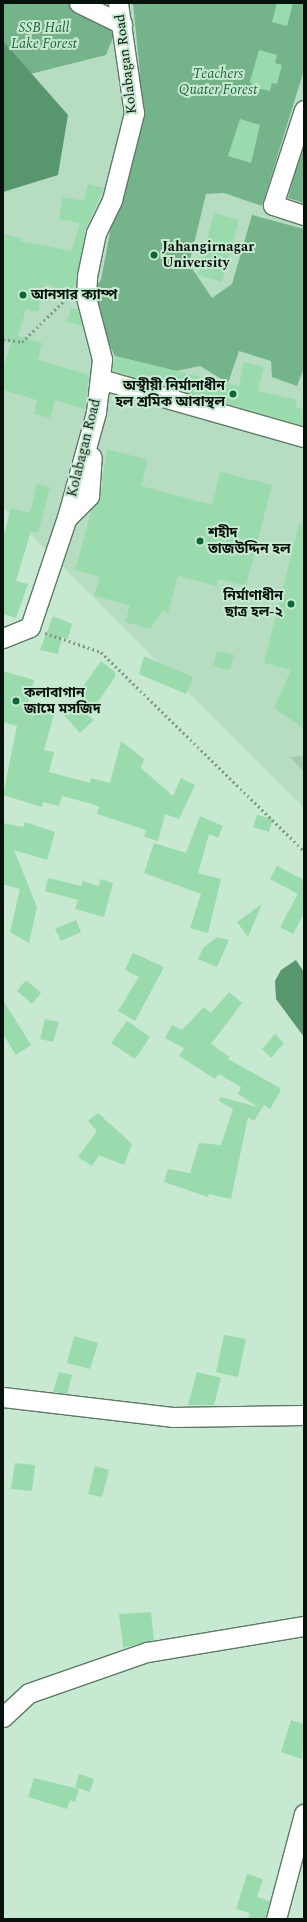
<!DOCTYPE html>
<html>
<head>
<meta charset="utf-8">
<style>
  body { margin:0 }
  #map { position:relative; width:307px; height:1922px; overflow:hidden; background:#c7e8d1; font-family:Spectral,"Noto Sans Bengali",serif }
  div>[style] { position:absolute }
  .built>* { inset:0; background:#b6ddc1 }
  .green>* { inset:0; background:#a3caaf }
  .forest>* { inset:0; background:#75b48a }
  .water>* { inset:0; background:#58976e }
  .building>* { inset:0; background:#9adbae }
  .path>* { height:2.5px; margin-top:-1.25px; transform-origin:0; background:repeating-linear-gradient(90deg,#819988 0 2px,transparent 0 5px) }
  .roads { filter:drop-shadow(1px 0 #5c7a65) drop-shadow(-1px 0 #5c7a65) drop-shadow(0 1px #5c7a65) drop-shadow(0 -1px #5c7a65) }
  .minor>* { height:19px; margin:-9.5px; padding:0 9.5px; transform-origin:9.5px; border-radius:9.5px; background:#fff }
  .dots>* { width:11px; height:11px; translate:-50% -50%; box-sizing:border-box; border:2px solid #c7e8d1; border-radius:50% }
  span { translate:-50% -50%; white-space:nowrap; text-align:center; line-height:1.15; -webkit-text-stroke:4px #c7e8d1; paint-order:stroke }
  .park-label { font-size:14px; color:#21673e; font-style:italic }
  .street-label { font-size:14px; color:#07120b }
  .poi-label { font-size:14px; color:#07120b; font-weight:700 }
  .left { translate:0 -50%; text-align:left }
  .right { translate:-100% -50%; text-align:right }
  .frame { position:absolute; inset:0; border:4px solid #07120b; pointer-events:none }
</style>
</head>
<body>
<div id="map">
  <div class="built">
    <i style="clip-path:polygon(3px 3px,304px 3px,304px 808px,3px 507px)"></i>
  </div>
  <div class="green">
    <i style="clip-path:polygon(304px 756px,304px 772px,290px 757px)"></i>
  </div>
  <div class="forest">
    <i style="clip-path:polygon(3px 3px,102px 3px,115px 33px,106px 55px,30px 74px,3px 41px)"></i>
    <i style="clip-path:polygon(133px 3px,304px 3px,304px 70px,262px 206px,224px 193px,206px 194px,189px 264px,212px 298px,232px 284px,252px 215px,304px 229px,304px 368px,297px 386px,272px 377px,271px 361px,239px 351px,228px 383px,200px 366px,176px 371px,115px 356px,86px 297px,101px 280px,140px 73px)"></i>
    <i style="clip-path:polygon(304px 140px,304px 203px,288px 198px)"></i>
  </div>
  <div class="water">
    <i style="clip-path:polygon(3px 41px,68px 115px,58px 175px,3px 192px)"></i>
    <i style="clip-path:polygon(296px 960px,304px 972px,304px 1037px,276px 999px,275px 981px,281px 970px)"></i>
  </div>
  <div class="building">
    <i style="clip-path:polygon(277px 3px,293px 3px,287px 26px,272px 22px)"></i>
    <i style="clip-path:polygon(259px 50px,277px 55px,275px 63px,282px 65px,277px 84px,272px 83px,270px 91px,253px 87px,250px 81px)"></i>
    <i style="clip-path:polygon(240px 119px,260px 125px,251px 163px,228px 156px)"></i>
    <i style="clip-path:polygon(88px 184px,104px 188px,85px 231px,76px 283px,71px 291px,45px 284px,38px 312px,26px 309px,18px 336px,42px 343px,38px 360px,89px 375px,85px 409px,55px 400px,50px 418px,34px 414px,37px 400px,3px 390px,3px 371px,11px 343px,3px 340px,3px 234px,21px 238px,20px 241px,72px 251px,80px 223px,59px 219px,63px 197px,84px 201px)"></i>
    <i style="clip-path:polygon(214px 213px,239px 220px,222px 282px,198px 275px)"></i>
    <i style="clip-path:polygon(71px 308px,78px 310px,82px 326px,67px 322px)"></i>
    <i style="clip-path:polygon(115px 356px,239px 386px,244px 362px,264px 367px,258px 391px,297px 400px,295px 407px,304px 409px,304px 426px,112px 371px)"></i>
    <i style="clip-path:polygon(107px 449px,148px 460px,141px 486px,212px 505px,220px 472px,272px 485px,246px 586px,218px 579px,217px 586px,178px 576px,168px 613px,163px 611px,150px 629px,125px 622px,130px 605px,94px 596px,100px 577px,75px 570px,92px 509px,100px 497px)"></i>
    <i style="clip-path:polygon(37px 484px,50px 487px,38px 533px,31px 531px,16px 581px,28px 584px,16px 618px,3px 614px,3px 539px,11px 508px,30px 513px)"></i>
    <i style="clip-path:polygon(299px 524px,304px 524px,304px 728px,274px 708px,291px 670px,264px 663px)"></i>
    <i style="clip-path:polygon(53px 616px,72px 624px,68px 639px,62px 637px,58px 654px,40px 650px)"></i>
    <i style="clip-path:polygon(217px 651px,234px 655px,230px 670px,213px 666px)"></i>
    <i style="clip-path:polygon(144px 656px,193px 677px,186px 694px,139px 674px)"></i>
    <i style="clip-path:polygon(101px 661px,115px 672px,115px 677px,91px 712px,79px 709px,94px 720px,80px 733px,64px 715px,84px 696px,79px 692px)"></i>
    <i style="clip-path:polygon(3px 671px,34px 680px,27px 707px,54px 715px,44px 750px,54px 752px,49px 772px,90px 783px,91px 778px,110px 783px,121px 741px,144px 759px,141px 768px,173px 796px,181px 778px,195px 785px,179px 819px,165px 814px,158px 841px,144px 837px,146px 830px,97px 814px,99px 807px,92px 804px,62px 796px,59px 806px,43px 802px,42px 807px,3px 795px,17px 726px,3px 722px)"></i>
    <i style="clip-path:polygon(257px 815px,273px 819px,269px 832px,253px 827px)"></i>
    <i style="clip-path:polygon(200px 816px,223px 826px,218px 838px,209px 834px,198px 873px,221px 879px,208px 933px,190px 928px,201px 894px,144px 873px,154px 843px,186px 853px)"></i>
    <i style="clip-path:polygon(25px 822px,55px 832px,47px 860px,14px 850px,37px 907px,29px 943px,10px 932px,20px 889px,3px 884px,3px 823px,23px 827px)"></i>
    <i style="clip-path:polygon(277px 866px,304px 880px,304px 914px,293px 934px,280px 927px,298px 894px,270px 879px)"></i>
    <i style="clip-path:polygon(48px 878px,81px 886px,83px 881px,99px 886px,100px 879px,113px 883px,104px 917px,75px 909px,78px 900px,45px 891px)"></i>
    <i style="clip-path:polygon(262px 904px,248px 937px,237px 922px)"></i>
    <i style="clip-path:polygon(76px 920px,81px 932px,61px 941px,55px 929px)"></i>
    <i style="clip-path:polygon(217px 937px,229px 940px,217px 967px,198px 959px,203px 948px)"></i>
    <i style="clip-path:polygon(133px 953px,164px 967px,135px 1021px,118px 1011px,139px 977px,125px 970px)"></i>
    <i style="clip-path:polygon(26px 980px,41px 993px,32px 1004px,17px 991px)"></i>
    <i style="clip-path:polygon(229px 992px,242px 1003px,211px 1044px,230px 1057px,228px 1059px,280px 1088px,280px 1092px,270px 1109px,264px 1105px,254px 1121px,248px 1117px,231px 1199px,209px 1194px,208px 1197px,164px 1182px,168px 1169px,190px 1173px,199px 1143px,221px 1145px,233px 1109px,219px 1101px,221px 1097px,258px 1107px,238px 1094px,241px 1087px,219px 1074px,215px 1079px,179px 1056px,184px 1048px,165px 1038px,172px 1025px,182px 1030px,204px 1007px,211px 1013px)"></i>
    <i style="clip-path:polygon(3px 1000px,31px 1045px,16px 1055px,3px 1034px)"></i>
    <i style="clip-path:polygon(45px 1019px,59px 1022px,53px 1042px,40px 1039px)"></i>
    <i style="clip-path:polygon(127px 1021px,150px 1037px,135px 1059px,111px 1043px)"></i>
    <i style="clip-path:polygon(275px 1034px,284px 1043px,271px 1058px,262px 1049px)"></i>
    <i style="clip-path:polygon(98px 1113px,132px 1144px,124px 1165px,99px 1155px,92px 1166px,78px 1157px,97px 1131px,88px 1121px)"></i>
    <i style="clip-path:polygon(224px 1335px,246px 1339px,238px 1377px,216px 1372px)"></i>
    <i style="clip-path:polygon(74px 1336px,98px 1343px,90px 1369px,67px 1363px)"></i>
    <i style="clip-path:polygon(59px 1372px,72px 1375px,67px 1394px,53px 1392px)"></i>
    <i style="clip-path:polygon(197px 1372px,221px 1378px,214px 1405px,188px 1405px)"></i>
    <i style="clip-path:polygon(15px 1463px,35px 1465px,32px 1491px,11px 1489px)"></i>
    <i style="clip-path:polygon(95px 1466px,109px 1470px,102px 1497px,88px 1494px)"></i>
    <i style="clip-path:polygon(151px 1612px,154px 1640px,123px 1648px,119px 1614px)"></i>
    <i style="clip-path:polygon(291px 1720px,304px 1724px,302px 1759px,281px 1752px)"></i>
    <i style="clip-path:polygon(79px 1774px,94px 1779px,90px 1792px,75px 1787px)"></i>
    <i style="clip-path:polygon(34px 1778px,79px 1789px,75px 1802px,70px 1800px,67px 1809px,28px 1797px)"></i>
    <i style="clip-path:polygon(247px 1874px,263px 1879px,257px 1897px,270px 1901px,265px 1919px,248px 1919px,250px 1913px,236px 1909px)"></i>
  </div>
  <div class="path">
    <i style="left:3px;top:339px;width:19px;rotate:9deg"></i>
    <i style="left:22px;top:342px;width:64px;rotate:-44.4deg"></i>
    <i style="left:45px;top:633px;width:59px;rotate:18.7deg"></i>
    <i style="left:101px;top:652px;width:284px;rotate:44.4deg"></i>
  </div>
  <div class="roads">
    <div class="minor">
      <i style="left:79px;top:3px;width:48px;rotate:26deg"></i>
      <i style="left:304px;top:110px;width:100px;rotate:108.1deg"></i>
      <i style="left:273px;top:205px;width:33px;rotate:18deg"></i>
      <i style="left:99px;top:391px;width:12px;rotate:-85deg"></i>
      <i style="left:100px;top:379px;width:212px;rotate:15.9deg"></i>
      <i style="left:67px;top:518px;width:31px;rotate:-45deg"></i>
      <i style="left:89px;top:496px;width:39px;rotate:-86deg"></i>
      <i style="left:3px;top:638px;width:29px;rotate:-22deg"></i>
      <i style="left:30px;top:627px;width:119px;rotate:-71.4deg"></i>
      <i style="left:68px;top:514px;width:106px;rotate:-74.6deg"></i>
      <i style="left:96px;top:412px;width:53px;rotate:-83.5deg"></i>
      <i style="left:102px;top:359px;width:64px;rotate:-104.5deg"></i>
      <i style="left:86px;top:297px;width:21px;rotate:-87deg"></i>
      <i style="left:87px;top:276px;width:44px;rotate:-78.2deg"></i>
      <i style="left:96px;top:233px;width:37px;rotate:-64deg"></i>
      <i style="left:112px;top:200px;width:90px;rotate:-75.8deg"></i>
      <i style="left:134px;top:113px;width:111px;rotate:-98.3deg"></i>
      <i style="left:3px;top:1397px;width:170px;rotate:6.7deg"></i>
      <i style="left:172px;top:1417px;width:132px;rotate:-0.9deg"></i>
      <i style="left:3px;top:1717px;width:35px;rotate:-43deg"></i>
      <i style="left:29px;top:1693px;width:125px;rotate:-19.2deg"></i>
      <i style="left:147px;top:1652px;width:159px;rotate:-9.4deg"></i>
      <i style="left:276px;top:1919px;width:109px;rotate:-75.1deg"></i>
    </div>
  </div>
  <div class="dots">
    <i style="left:154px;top:255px;background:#0e6739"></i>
    <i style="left:23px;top:295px;background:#0e6739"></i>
    <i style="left:233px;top:394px;background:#0e6739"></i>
    <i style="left:200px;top:541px;background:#0e6739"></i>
    <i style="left:291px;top:604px;background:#0e6739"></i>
    <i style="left:16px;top:701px;background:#0e6739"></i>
  </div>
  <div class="park-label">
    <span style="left:44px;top:36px">SSB Hall<br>Lake Forest</span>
    <span style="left:218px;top:82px">Teachers<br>Quater Forest</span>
  </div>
  <div class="street-label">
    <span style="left:126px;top:64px;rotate:-97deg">Kolabagan Road</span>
    <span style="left:84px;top:448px;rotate:-76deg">Kolabagan Road</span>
  </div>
  <div class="poi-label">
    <span class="left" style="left:162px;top:255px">Jahangirnagar<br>University</span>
    <span class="left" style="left:31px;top:295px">আনসার ক্যাম্প</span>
    <span class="right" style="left:225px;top:394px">অস্থীয়ী নির্মানাধীন<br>হল শ্রমিক আবাস্থল</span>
    <span class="left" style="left:208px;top:541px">শহীদ<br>তাজউদ্দিন হল</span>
    <span class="right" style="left:283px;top:604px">নির্মাণাধীন<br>ছাত্র হল-২</span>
    <span class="left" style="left:24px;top:701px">কলাবাগান<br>জামে মসজিদ</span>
  </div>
  <div class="frame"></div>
</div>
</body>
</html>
